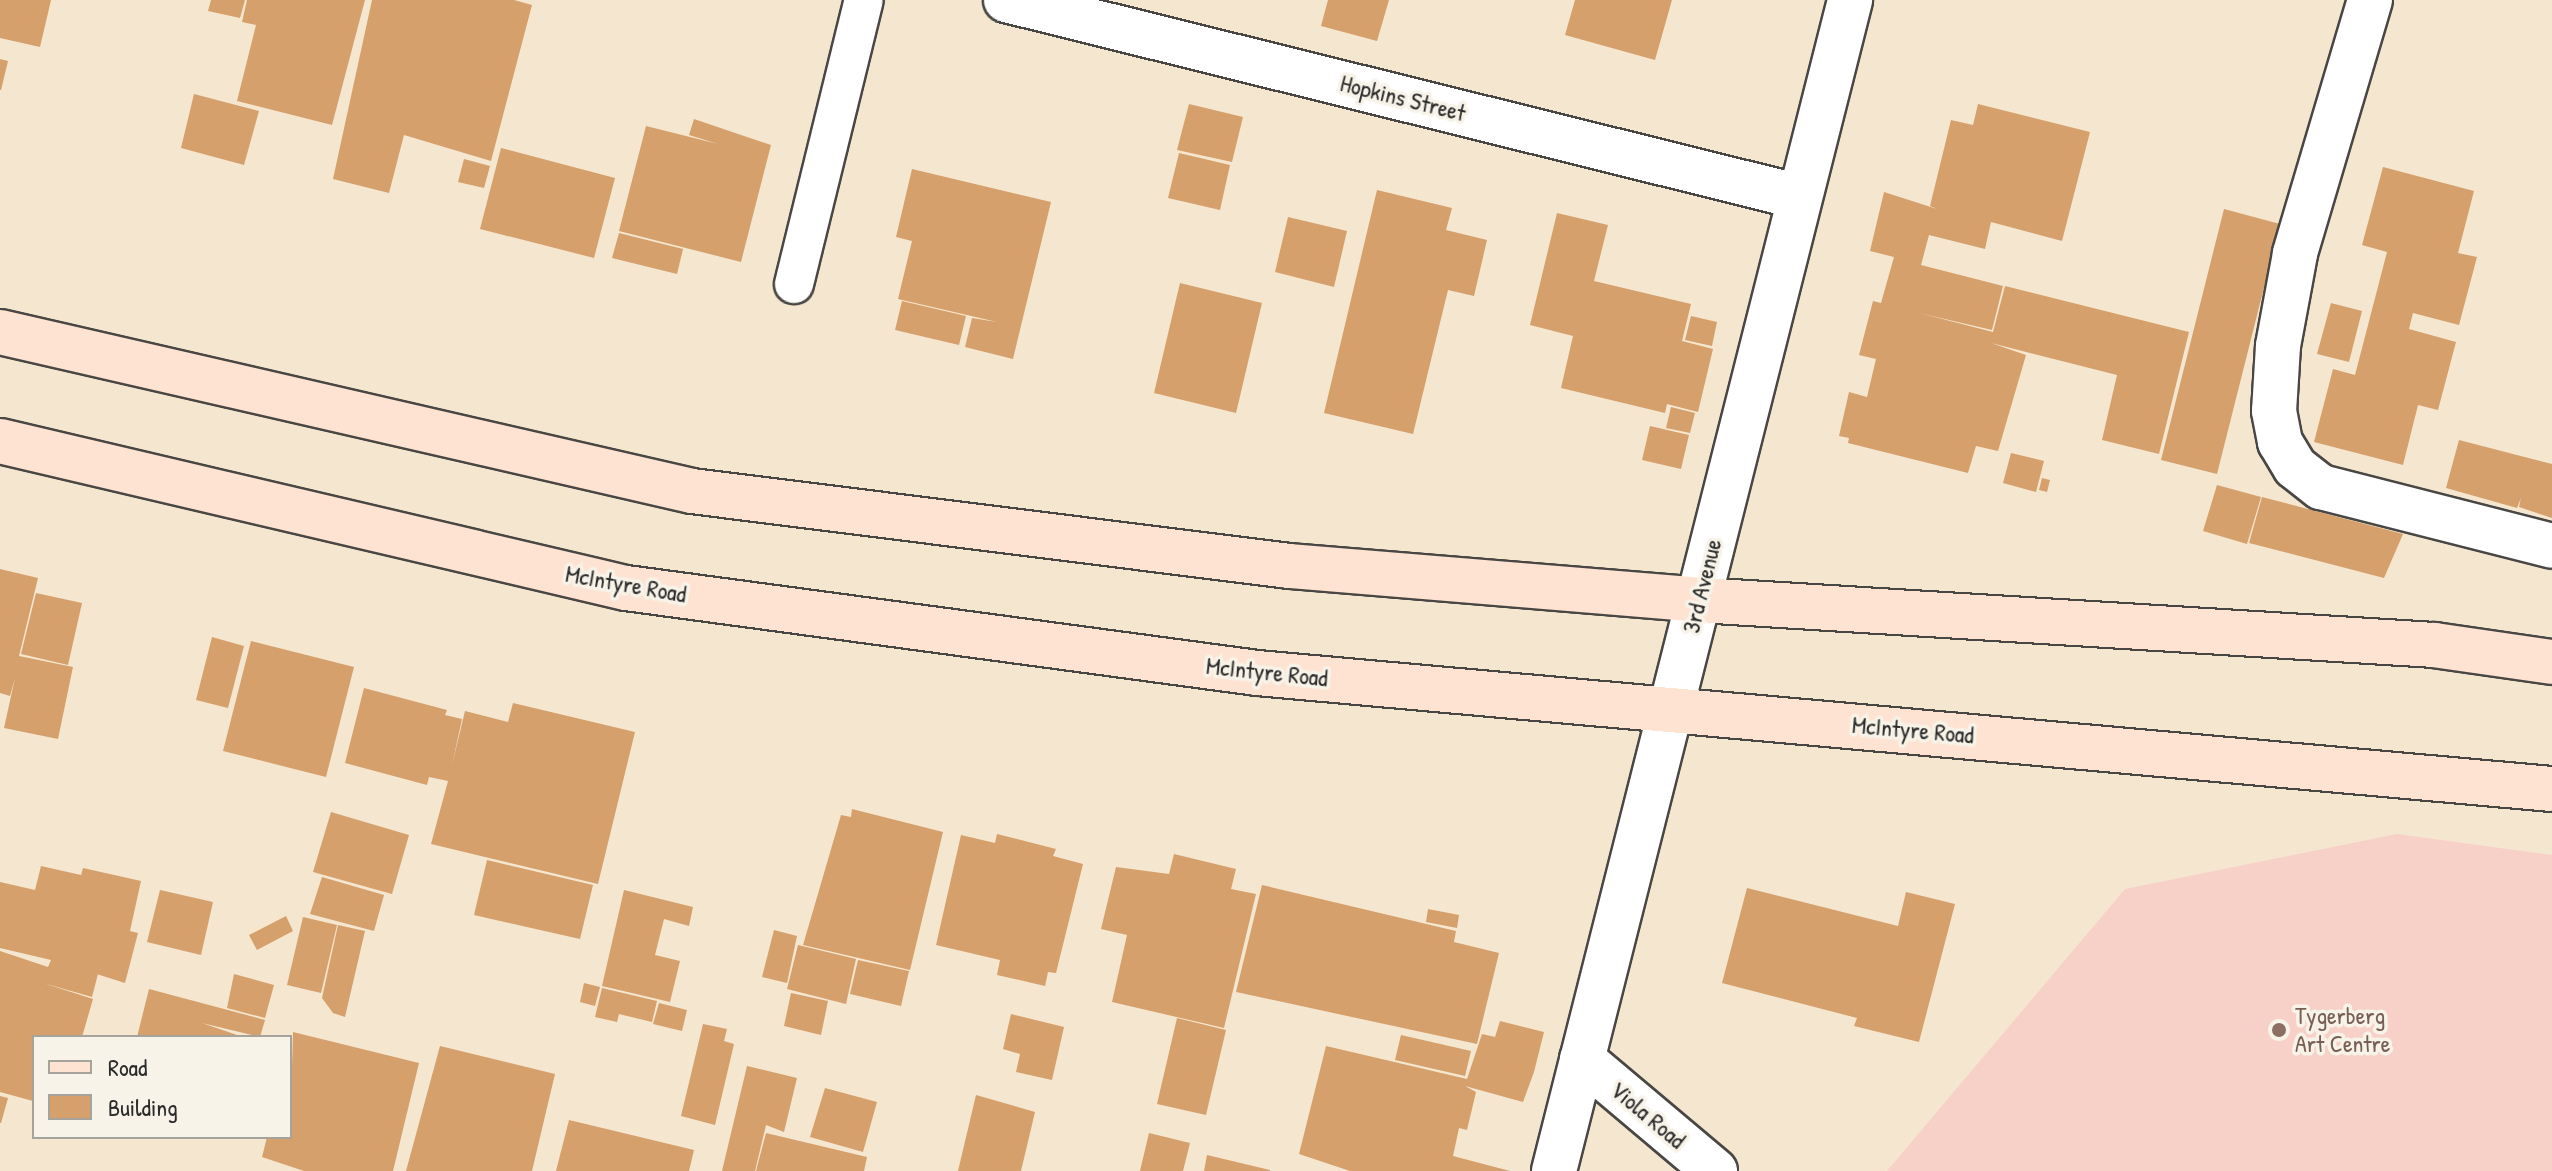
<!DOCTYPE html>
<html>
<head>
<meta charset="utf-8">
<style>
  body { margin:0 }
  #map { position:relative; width:2552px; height:1171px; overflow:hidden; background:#f5e6d0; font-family:"Patrick Hand",sans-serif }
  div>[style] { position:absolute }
  .built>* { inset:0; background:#f7d1c7 }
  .building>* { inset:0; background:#d5a06b }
  .roads { filter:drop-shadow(2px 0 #494744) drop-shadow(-2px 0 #494744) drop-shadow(0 2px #494744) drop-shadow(0 -2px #494744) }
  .service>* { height:38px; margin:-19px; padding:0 19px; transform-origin:19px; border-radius:19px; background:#fff }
  .minor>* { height:44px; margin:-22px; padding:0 22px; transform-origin:22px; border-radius:22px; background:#fff }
  .secondary>* { height:44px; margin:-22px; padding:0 22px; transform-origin:22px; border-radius:22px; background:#fee3d2 }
  .dots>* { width:22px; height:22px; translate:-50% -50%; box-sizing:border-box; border:4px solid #f7f3e8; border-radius:50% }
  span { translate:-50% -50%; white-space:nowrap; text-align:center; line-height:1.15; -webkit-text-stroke:7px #f7f3e8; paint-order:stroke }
  .street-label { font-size:24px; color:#2b2b2b }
  .education-label { font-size:24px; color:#785e54 }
  .left { translate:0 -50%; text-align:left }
  .legend { position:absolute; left:32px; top:1035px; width:260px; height:104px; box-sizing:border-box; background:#f7f3e8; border:2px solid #a5a39c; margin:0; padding:10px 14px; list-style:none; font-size:24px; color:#2b2b2b }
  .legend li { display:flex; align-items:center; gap:16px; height:40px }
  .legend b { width:40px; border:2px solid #a5a39c }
</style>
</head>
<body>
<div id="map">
  <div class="built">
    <i style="clip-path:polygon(2397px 834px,2552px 855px,2552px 1171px,1887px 1171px,2125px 889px)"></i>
  </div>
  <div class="building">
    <i style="clip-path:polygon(0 0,51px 0,40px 47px,0 38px)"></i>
    <i style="clip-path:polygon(211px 0,245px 0,240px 18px,208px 11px)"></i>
    <i style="clip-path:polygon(247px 0,365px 0,332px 125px,237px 101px,256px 25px,242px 22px)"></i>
    <i style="clip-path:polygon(372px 0,514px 0,532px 5px,491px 161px,404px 135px,389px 193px,333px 179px)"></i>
    <i style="clip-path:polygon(1328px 0,1389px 0,1377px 41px,1321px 26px)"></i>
    <i style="clip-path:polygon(1575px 0,1672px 0,1655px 60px,1565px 35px)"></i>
    <i style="clip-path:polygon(0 59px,8px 61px,1px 90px,0 90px)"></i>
    <i style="clip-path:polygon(194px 94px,259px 111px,244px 165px,181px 148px)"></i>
    <i style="clip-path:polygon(1189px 104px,1243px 117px,1232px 162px,1177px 150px)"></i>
    <i style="clip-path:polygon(1978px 104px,2090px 132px,2062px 241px,1991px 222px,1985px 249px,1929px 235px,1921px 265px,2003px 286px,1992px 330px,1919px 313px,1993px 332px,2005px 286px,2189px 332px,2159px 454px,2102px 440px,2117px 375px,1991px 343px,2026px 355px,1998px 451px,1976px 446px,1968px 473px,1848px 443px,1849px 438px,1839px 436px,1849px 392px,1867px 397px,1876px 359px,1859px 355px,1873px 301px,1881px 303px,1894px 257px,1870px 251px,1884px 192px,1937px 209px,1930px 206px,1951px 120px,1973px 125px)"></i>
    <i style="clip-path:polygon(694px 119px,771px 145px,741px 262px,619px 231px,646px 126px,718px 144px,689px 135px)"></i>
    <i style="clip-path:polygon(501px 148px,615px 178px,594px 258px,480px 229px)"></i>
    <i style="clip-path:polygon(1179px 153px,1230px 165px,1220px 210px,1168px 198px)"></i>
    <i style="clip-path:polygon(464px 159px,490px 166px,484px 188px,458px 182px)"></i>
    <i style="clip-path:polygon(2383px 167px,2474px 191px,2458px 253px,2477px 257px,2459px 325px,2413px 313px,2409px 329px,2456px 342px,2438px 410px,2418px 405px,2403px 465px,2314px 442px,2333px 369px,2355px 375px,2387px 252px,2362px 245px)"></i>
    <i style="clip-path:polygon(912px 169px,1051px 202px,1013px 359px,965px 347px,972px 318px,997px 322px,898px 299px,912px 241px,896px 237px)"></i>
    <i style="clip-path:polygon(1377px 190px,1452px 208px,1446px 230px,1487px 240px,1474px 296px,1448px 290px,1413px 434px,1324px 413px)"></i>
    <i style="clip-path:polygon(2224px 209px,2280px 224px,2217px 474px,2161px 460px)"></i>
    <i style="clip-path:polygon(1557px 213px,1608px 225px,1594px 281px,1691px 304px,1682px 341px,1713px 349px,1698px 412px,1667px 404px,1665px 413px,1561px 388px,1573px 336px,1530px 325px)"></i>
    <i style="clip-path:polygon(1288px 217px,1347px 231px,1334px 287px,1275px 272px)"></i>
    <i style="clip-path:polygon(619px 233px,683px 249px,677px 274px,612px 258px)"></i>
    <i style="clip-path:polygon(1180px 283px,1262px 303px,1236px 413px,1154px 393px)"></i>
    <i style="clip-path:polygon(902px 301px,966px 316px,959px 345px,895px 330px)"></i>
    <i style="clip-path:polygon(2331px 303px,2362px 311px,2349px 362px,2317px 354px)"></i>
    <i style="clip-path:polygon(1691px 316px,1717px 322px,1712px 346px,1685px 340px)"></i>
    <i style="clip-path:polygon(1671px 407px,1695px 413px,1690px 433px,1666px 428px)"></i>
    <i style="clip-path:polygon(1650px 426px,1689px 435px,1681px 469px,1642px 460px)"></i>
    <i style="clip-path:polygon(2459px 440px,2552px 464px,2552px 518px,2519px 507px,2521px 498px,2517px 508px,2446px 488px)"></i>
    <i style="clip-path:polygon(2011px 453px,2044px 461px,2036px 492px,2003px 483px)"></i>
    <i style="clip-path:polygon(2042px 478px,2050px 480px,2047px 492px,2039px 490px)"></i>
    <i style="clip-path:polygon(2217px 485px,2261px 497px,2247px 544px,2203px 531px)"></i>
    <i style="clip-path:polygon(2262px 497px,2403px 534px,2384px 578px,2249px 543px)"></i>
    <i style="clip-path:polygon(0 569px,38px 578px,19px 656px,73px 667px,58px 739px,4px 728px,15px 678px,10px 696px,0 693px)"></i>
    <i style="clip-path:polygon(36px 593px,82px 603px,68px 665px,21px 654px)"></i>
    <i style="clip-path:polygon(212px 637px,244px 646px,228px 708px,196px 700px)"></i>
    <i style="clip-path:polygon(251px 641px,354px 667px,326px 777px,223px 751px)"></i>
    <i style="clip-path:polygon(364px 688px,447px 710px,445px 715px,462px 719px,452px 765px,465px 711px,508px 722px,513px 703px,635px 732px,598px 884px,431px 844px,448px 781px,429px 777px,427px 785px,345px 763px)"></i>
    <i style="clip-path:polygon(852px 809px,943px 832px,910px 970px,803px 945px,841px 815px,851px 817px)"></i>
    <i style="clip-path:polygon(331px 812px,409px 835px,392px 894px,313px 872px)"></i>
    <i style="clip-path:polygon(997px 834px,1056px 849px,1053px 856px,1083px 864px,1056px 973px,1048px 972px,1045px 986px,997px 975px,1000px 960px,936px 945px,961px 835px,995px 843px)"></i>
    <i style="clip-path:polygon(1174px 854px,1236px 869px,1231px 889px,1256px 894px,1224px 1028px,1112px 1002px,1127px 935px,1101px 929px,1116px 867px,1169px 874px)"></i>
    <i style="clip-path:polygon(487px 860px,593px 885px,580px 939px,474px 915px)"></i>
    <i style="clip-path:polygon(41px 866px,81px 875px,83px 868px,141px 881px,130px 931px,138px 933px,125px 983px,65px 964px,98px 974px,92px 997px,43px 983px,93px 999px,82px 1037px,34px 1037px,33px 1101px,0 1092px,0 951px,48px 967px,51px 960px,0 948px,0 882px,35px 890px)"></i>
    <i style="clip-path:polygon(322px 877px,384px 895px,374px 931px,310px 914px)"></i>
    <i style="clip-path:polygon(1262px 885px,1456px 931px,1454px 942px,1499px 953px,1477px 1044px,1236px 992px)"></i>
    <i style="clip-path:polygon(1747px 888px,1898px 926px,1906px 892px,1955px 904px,1919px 1042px,1854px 1026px,1857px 1018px,1722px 983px)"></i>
    <i style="clip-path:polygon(160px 890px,213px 902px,201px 955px,147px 942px)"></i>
    <i style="clip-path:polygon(624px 890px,693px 907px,689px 926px,664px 919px,655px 955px,680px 961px,670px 1002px,602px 986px)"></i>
    <i style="clip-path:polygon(1428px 909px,1459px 915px,1457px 928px,1426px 922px)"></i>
    <i style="clip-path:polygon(286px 916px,293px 931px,257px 950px,249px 935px)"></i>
    <i style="clip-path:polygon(303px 917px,337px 925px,321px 993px,287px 985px)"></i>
    <i style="clip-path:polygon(338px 925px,365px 931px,345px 1017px,333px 1013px,322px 998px)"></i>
    <i style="clip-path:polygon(774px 930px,797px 936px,787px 983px,762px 977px)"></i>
    <i style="clip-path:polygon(798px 945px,856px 959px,846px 1004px,787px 989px)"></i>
    <i style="clip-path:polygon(858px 960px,909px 971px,901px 1006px,850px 994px)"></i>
    <i style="clip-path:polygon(234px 974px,274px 985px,265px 1018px,227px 1008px)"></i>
    <i style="clip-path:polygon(584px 983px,600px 987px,595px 1006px,580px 1002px)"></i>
    <i style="clip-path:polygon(602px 988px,657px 1001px,652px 1022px,619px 1014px,617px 1022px,595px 1017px)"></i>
    <i style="clip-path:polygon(149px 989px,265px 1020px,260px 1037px,202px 1023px,243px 1037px,137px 1037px)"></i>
    <i style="clip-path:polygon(791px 993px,828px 1001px,821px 1035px,784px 1026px)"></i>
    <i style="clip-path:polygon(659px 1003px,687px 1010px,682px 1031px,653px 1024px)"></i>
    <i style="clip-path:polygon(1011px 1014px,1064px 1027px,1052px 1080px,1016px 1072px,1020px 1054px,1003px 1049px)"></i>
    <i style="clip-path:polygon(1177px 1018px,1226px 1030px,1206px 1115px,1157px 1104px)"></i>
    <i style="clip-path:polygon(1500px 1021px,1544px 1032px,1534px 1072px,1523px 1102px,1465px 1086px,1476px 1092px,1467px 1130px,1459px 1128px,1453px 1156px,1510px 1171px,1350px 1171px,1299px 1154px,1326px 1046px,1467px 1079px,1482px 1034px,1495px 1037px)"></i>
    <i style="clip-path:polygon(703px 1024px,727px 1029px,724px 1041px,734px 1044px,715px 1125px,681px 1116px)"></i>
    <i style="clip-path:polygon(293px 1032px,419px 1063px,393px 1171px,304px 1171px,262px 1157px,267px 1137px,290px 1137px)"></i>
    <i style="clip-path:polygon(1401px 1035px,1471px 1051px,1465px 1076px,1395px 1060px)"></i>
    <i style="clip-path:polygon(440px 1046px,555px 1074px,532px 1171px,406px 1171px)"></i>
    <i style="clip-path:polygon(747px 1066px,797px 1078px,784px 1132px,766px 1125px,755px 1171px,722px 1171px)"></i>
    <i style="clip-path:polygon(825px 1088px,877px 1102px,863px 1152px,810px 1137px)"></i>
    <i style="clip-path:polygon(976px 1095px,1035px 1112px,1021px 1171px,958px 1171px)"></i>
    <i style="clip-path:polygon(0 1096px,8px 1098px,1px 1123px,0 1123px)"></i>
    <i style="clip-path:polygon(569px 1120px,694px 1150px,689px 1171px,556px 1171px)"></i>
    <i style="clip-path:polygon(766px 1133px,867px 1157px,864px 1171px,756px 1171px)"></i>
    <i style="clip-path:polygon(1149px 1133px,1190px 1143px,1183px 1171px,1140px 1171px)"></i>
    <i style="clip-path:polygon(1207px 1155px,1270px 1170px,1270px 1171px,1204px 1171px)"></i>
  </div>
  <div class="roads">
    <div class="service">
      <i style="left:794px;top:284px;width:292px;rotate:-76.2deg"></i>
    </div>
    <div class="minor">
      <i style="left:1006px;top:0;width:818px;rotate:13.93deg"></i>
      <i style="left:2370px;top:0;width:265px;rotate:106.5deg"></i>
      <i style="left:2295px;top:254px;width:94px;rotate:100.5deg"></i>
      <i style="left:2278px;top:346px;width:65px;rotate:93.5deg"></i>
      <i style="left:2274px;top:411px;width:32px;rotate:79deg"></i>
      <i style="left:2280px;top:442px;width:29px;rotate:59deg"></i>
      <i style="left:2295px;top:467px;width:33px;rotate:38deg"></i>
      <i style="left:2321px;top:487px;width:238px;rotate:14.3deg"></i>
      <i style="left:1582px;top:1059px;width:174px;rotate:40.1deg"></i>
      <i style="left:1554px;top:1171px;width:1208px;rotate:-75.81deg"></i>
    </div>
    <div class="secondary">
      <i style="left:0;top:332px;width:710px;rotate:12.94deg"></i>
      <i style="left:692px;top:491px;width:602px;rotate:7.16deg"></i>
      <i style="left:1289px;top:566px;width:411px;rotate:4.7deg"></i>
      <i style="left:1699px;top:600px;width:736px;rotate:3.5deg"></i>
      <i style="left:2434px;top:645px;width:119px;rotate:8.2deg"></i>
      <i style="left:0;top:441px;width:643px;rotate:13.22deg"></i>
      <i style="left:626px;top:588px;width:637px;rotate:7.67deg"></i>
      <i style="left:1257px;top:673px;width:1300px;rotate:5.12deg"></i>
    </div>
  </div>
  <div class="dots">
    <i style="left:2279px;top:1030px;background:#8d6e63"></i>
  </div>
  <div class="street-label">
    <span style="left:1403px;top:98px;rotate:14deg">Hopkins Street</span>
    <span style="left:626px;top:584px;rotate:10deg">McIntyre Road</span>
    <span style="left:1702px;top:586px;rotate:-76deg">3rd Avenue</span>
    <span style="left:1267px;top:672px;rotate:6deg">McIntyre Road</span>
    <span style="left:1913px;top:730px;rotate:5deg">McIntyre Road</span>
    <span style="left:1648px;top:1115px;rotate:40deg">Viola Road</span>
  </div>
  <div class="education-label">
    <span class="left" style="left:2295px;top:1030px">Tygerberg<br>Art Centre</span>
  </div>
  <ul class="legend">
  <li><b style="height:10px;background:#fee3d2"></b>Road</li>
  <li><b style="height:22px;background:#d5a06b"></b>Building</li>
  </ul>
</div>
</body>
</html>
